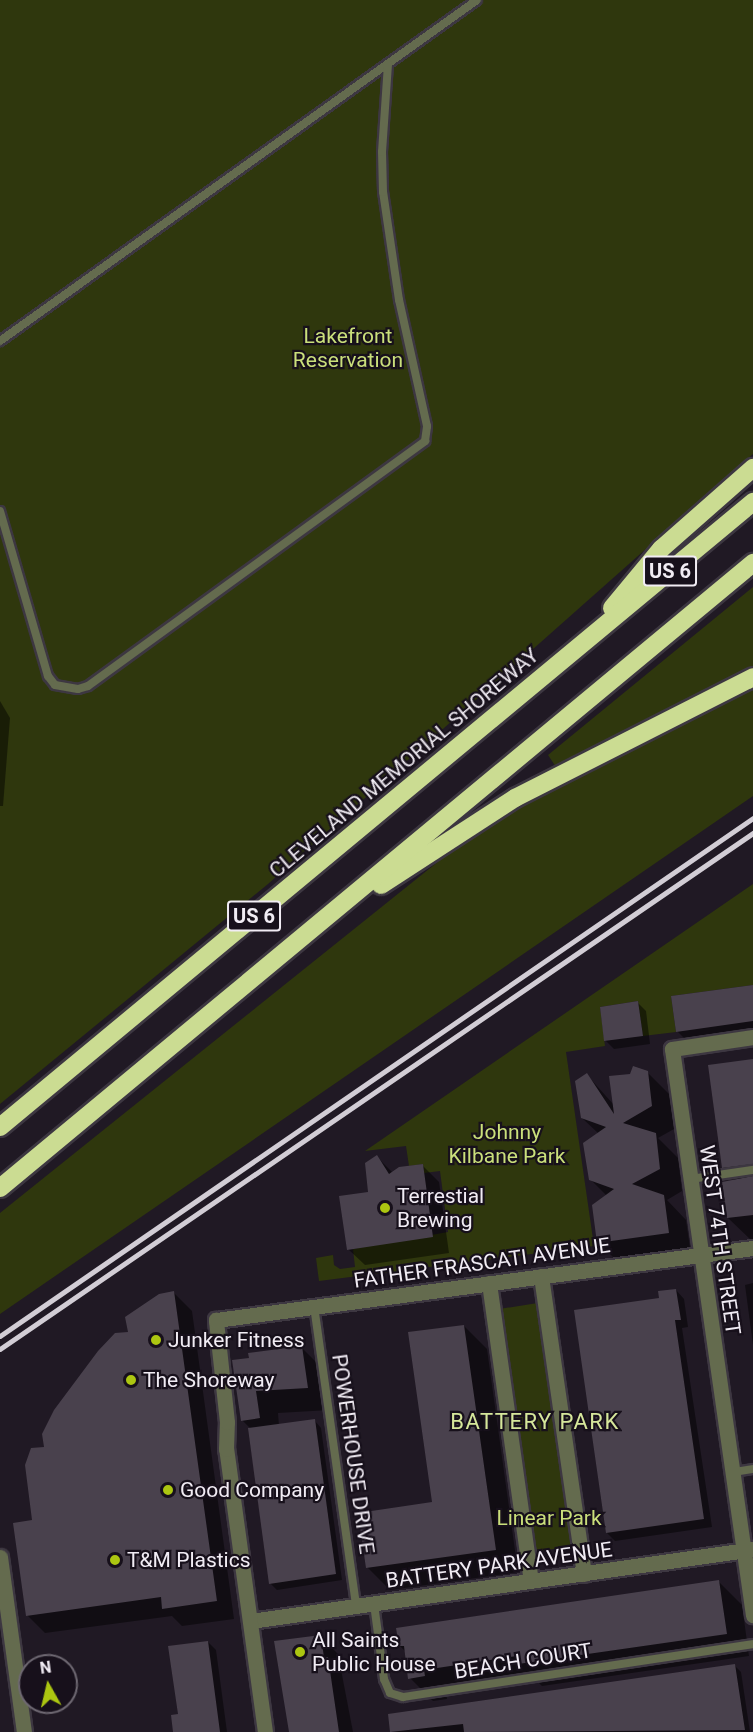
<!DOCTYPE html>
<html>
<head>
<meta charset="utf-8">
<style>
  body { margin:0 }
  #map { position:relative; width:753px; height:1732px; overflow:hidden; background:#201924; font-family:Roboto,sans-serif }
  div>[style] { position:absolute }
  .green>* { inset:0; background:#2f370d }
  .shadow>* { inset:0; background:#0007 }
  .building>* { inset:0; background:#49414d }
  .roads { filter:drop-shadow(2px 0 #3d3741) drop-shadow(-2px 0 #3d3741) drop-shadow(0 2px #3d3741) drop-shadow(0 -2px #3d3741) }
  .service>* { height:8px; margin:-4px; padding:0 4px; transform-origin:4px; border-radius:4px; background:#646b4e }
  .minor>* { height:15px; margin:-7.5px; padding:0 7.5px; transform-origin:7.5px; border-radius:7.5px; background:#646b4e }
  .motorway>* { height:18px; margin:-9px; padding:0 9px; transform-origin:9px; border-radius:9px; background:#cbdc92 }
  .rail>* { height:4.5px; margin:-2.25px; padding:0 2.25px; transform-origin:2.25px; border-radius:2.25px; background:#d2cdd5 }
  .dots>* { width:16px; height:16px; translate:-50% -50%; box-sizing:border-box; border:3px solid #17101b; border-radius:50% }
  span { translate:-50% -50%; white-space:nowrap; text-align:center; line-height:1.15; -webkit-text-stroke:4.5px #17101b; paint-order:stroke }
  .shield-label span { padding:2px 4px; background:#17101b; border:2px solid; border-radius:4px; -webkit-text-stroke-width:0 }
  .shield-label { font-size:20px; color:#f1ecf4; font-weight:700 }
  .park-label { font-size:21px; color:#cadf7b }
  .street-label { font-size:21px; color:#f1ecf4 }
  .poi-label { font-size:21px; color:#f1ecf4 }
  .left { translate:0 -50%; text-align:left }
  .neighbourhood-label { font-size:22px; color:#d6e79b; letter-spacing:1.5px }
  .north { position:absolute; left:18px; top:1654px; width:60px; height:60px; box-sizing:border-box; background:#17101b; border:2px solid #6e6872; border-radius:50%; rotate:352deg; font-size:16px; font-weight:700; line-height:24px; text-align:center; color:#f1ecf4 }
  .north::after { content:''; display:block; margin:auto; width:21px; height:27px; background:#acc611; clip-path:polygon(50% 0,100% 100%,50% 72%,0 100%) }
</style>
</head>
<body>
<div id="map">
  <div class="green">
    <i style="clip-path:polygon(0 0,753px 0,753px 454px,268px 884px,0 1104px)"></i>
    <i style="clip-path:polygon(753px 587px,753px 796px,0 1314px,0 1213px,556px 767px,548px 755px)"></i>
    <i style="clip-path:polygon(753px 884px,753px 985px,671px 996px,676px 1032px,643px 1036px,638px 1001px,600px 1007px,605px 1046px,566px 1052px,594px 1246px,319px 1281px,316px 1258px,333px 1255px,334px 1265px,340px 1269px,355px 1267px,353px 1249px,448px 1232px,440px 1171px,424px 1173px,423px 1164px,409px 1166px,406px 1146px,365px 1151px)"></i>
    <i style="clip-path:polygon(544px 1302px,580px 1545px,527px 1553px,493px 1310px)"></i>
  </div>
  <div class="shadow">
    <i style="clip-path:polygon(0 701px,10px 718px,3px 806px,0 806px)"></i>
    <i style="clip-path:polygon(753px 986px,753px 1047px,700px 1054px,677px 1031px)"></i>
    <i style="clip-path:polygon(638px 1003px,646px 1011px,650px 1044px,614px 1049px,606px 1041px,601px 1008px)"></i>
    <i style="clip-path:polygon(753px 1060px,753px 1240px,751px 1240px,728px 1218px,736px 1181px,723px 1168px)"></i>
    <i style="clip-path:polygon(647px 1072px,670px 1095px,674px 1129px,658px 1138px,678px 1158px,682px 1191px,667px 1200px,686px 1220px,691px 1255px,621px 1265px,598px 1242px,607px 1196px,591px 1180px,599px 1134px,582px 1118px,587px 1075px,614px 1105px)"></i>
    <i style="clip-path:polygon(377px 1157px,393px 1173px,423px 1166px,439px 1182px,449px 1253px,365px 1265px,348px 1249px,370px 1193px)"></i>
    <i style="clip-path:polygon(753px 1283px,753px 1345px,745px 1285px)"></i>
    <i style="clip-path:polygon(676px 1290px,684px 1299px,688px 1327px,682px 1328px,712px 1527px,615px 1541px,607px 1533px,660px 1299px)"></i>
    <i style="clip-path:polygon(174px 1293px,192px 1311px,234px 1619px,182px 1626px,172px 1616px,45px 1633px,27px 1615px,34px 1521px,45px 1448px,129px 1333px)"></i>
    <i style="clip-path:polygon(464px 1326px,487px 1349px,518px 1572px,390px 1590px,367px 1567px,434px 1503px)"></i>
    <i style="clip-path:polygon(301px 1347px,324px 1370px,330px 1410px,278px 1413px,279px 1426px,315px 1421px,321px 1428px,342px 1580px,277px 1590px,271px 1584px,251px 1429px,242px 1420px,234px 1362px)"></i>
    <i style="clip-path:polygon(719px 1582px,742px 1605px,749px 1656px,542px 1686px,535px 1679px,446px 1692px,447px 1699px,433px 1701px,410px 1678px,406px 1652px,400px 1646px)"></i>
    <i style="clip-path:polygon(320px 1636px,338px 1654px,353px 1732px,290px 1732px)"></i>
    <i style="clip-path:polygon(208px 1642px,216px 1650px,227px 1732px,175px 1732px)"></i>
    <i style="clip-path:polygon(735px 1666px,741px 1672px,750px 1732px,392px 1732px,389px 1715px)"></i>
  </div>
  <div class="building">
    <i style="clip-path:polygon(753px 985px,753px 1021px,676px 1032px,671px 996px)"></i>
    <i style="clip-path:polygon(638px 1001px,643px 1036px,604px 1041px,600px 1007px)"></i>
    <i style="clip-path:polygon(753px 1059px,753px 1164px,722px 1168px,708px 1065px)"></i>
    <i style="clip-path:polygon(633px 1066px,648px 1071px,652px 1106px,623px 1123px,656px 1133px,660px 1169px,632px 1184px,664px 1195px,669px 1233px,597px 1243px,592px 1205px,614px 1189px,589px 1180px,583px 1143px,606px 1127px,581px 1118px,575px 1081px,587px 1073px,614px 1114px,609px 1076px,630px 1074px)"></i>
    <i style="clip-path:polygon(377px 1155px,389px 1174px,399px 1167px,423px 1164px,433px 1237px,347px 1250px,339px 1196px,368px 1192px,365px 1163px)"></i>
    <i style="clip-path:polygon(753px 1176px,753px 1215px,727px 1218px,722px 1182px)"></i>
    <i style="clip-path:polygon(676px 1289px,681px 1320px,675px 1320px,704px 1519px,606px 1533px,574px 1310px,659px 1298px,658px 1291px)"></i>
    <i style="clip-path:polygon(174px 1291px,217px 1601px,162px 1609px,161px 1597px,26px 1616px,13px 1523px,32px 1520px,25px 1465px,31px 1448px,44px 1447px,42px 1434px,54px 1410px,98px 1351px,115px 1333px,128px 1332px,125px 1317px,159px 1294px)"></i>
    <i style="clip-path:polygon(464px 1325px,496px 1550px,366px 1568px,358px 1513px,432px 1502px,408px 1332px)"></i>
    <i style="clip-path:polygon(302px 1346px,308px 1388px,256px 1391px,260px 1418px,241px 1421px,232px 1360px,249px 1358px,248px 1353px)"></i>
    <i style="clip-path:polygon(315px 1419px,336px 1574px,269px 1584px,248px 1428px)"></i>
    <i style="clip-path:polygon(719px 1580px,727px 1634px,518px 1664px,517px 1656px,424px 1670px,425px 1676px,408px 1679px,404px 1646px,399px 1646px,396px 1628px)"></i>
    <i style="clip-path:polygon(321px 1635px,324px 1658px,328px 1657px,339px 1732px,289px 1732px,274px 1641px)"></i>
    <i style="clip-path:polygon(208px 1641px,220px 1732px,173px 1732px,171px 1715px,178px 1714px,168px 1646px)"></i>
    <i style="clip-path:polygon(735px 1664px,745px 1730px,464px 1732px,463px 1724px,390px 1732px,388px 1714px)"></i>
  </div>
  <div class="roads">
    <div class="service">
      <i style="left:0;top:341px;width:586px;rotate:-35.56deg"></i>
      <i style="left:0;top:511px;width:172px;rotate:73.8deg"></i>
      <i style="left:48px;top:676px;width:11px;rotate:52deg"></i>
      <i style="left:55px;top:685px;width:23px;rotate:10deg"></i>
      <i style="left:78px;top:689px;width:10px;rotate:-17deg"></i>
      <i style="left:88px;top:686px;width:417px;rotate:-36deg"></i>
      <i style="left:425px;top:441px;width:15px;rotate:-82deg"></i>
      <i style="left:427px;top:426px;width:129px;rotate:-102.5deg"></i>
      <i style="left:399px;top:300px;width:109px;rotate:-98.4deg"></i>
      <i style="left:383px;top:192px;width:40px;rotate:-91.4deg"></i>
      <i style="left:382px;top:152px;width:88px;rotate:-86.1deg"></i>
      <i style="left:691px;top:1179px;width:63px;rotate:-8.3deg"></i>
      <i style="left:314px;top:1306px;width:303px;rotate:82deg"></i>
      <i style="left:734px;top:1472px;width:19px;rotate:-9deg"></i>
      <i style="left:374px;top:1604px;width:76px;rotate:82.4deg"></i>
      <i style="left:384px;top:1679px;width:15px;rotate:67deg"></i>
      <i style="left:390px;top:1693px;width:14px;rotate:17deg"></i>
      <i style="left:403px;top:1697px;width:354px;rotate:-8.6deg"></i>
    </div>
    <div class="minor">
      <i style="left:753px;top:1037px;width:82px;rotate:171.6deg"></i>
      <i style="left:672px;top:1049px;width:572px;rotate:81.86deg"></i>
      <i style="left:541px;top:1276px;width:301px;rotate:81.8deg"></i>
      <i style="left:489px;top:1283px;width:301px;rotate:82deg"></i>
      <i style="left:0;top:1557px;width:177px;rotate:82.2deg"></i>
      <i style="left:251px;top:1621px;width:507px;rotate:-8.16deg"></i>
      <i style="left:265px;top:1732px;width:286px;rotate:-97.8deg"></i>
      <i style="left:226px;top:1449px;width:27px;rotate:-88deg"></i>
      <i style="left:227px;top:1422px;width:103px;rotate:-96.2deg"></i>
      <i style="left:216px;top:1320px;width:542px;rotate:-7.64deg"></i>
    </div>
    <div class="motorway">
      <i style="left:612px;top:608px;width:77px;rotate:-50.3deg"></i>
      <i style="left:661px;top:549px;width:123px;rotate:-41.4deg"></i>
      <i style="left:381px;top:885px;width:160px;rotate:-33deg"></i>
      <i style="left:515px;top:798px;width:267px;rotate:-26.9deg"></i>
      <i style="left:0;top:1127px;width:979px;rotate:-39.69deg"></i>
      <i style="left:0;top:1188px;width:979px;rotate:-39.69deg"></i>
    </div>
  </div>
  <div class="rail">
    <i style="left:0;top:1336px;width:914px;rotate:-34.52deg"></i>
    <i style="left:0;top:1349px;width:913px;rotate:-34.42deg"></i>
  </div>
  <div class="dots">
    <i style="left:385px;top:1208px;background:#acc611"></i>
    <i style="left:156px;top:1340px;background:#acc611"></i>
    <i style="left:131px;top:1380px;background:#acc611"></i>
    <i style="left:168px;top:1490px;background:#acc611"></i>
    <i style="left:115px;top:1560px;background:#acc611"></i>
    <i style="left:300px;top:1652px;background:#acc611"></i>
  </div>
  <div class="shield-label">
    <span style="left:670px;top:571px">US 6</span>
    <span style="left:254px;top:916px">US 6</span>
  </div>
  <div class="park-label">
    <span style="left:348px;top:348px">Lakefront<br>Reservation</span>
    <span style="left:507px;top:1144px">Johnny<br>Kilbane Park</span>
    <span style="left:549px;top:1518px">Linear Park</span>
  </div>
  <div class="street-label">
    <span style="left:404px;top:763px;rotate:-40deg">CLEVELAND MEMORIAL SHOREWAY</span>
    <span style="left:720px;top:1240px;rotate:82deg">WEST 74TH STREET</span>
    <span style="left:482px;top:1263px;rotate:-8deg">FATHER FRASCATI AVENUE</span>
    <span style="left:353px;top:1454px;rotate:82deg">POWERHOUSE DRIVE</span>
    <span style="left:499px;top:1565px;rotate:-8deg">BATTERY PARK AVENUE</span>
    <span style="left:523px;top:1661px;rotate:-9deg">BEACH COURT</span>
  </div>
  <div class="poi-label">
    <span class="left" style="left:397px;top:1208px">Terrestial<br>Brewing</span>
    <span class="left" style="left:168px;top:1340px">Junker Fitness</span>
    <span class="left" style="left:143px;top:1380px">The Shoreway</span>
    <span class="left" style="left:180px;top:1490px">Good Company</span>
    <span class="left" style="left:127px;top:1560px">T&amp;M Plastics</span>
    <span class="left" style="left:312px;top:1652px">All Saints<br>Public House</span>
  </div>
  <div class="neighbourhood-label">
    <span style="left:535px;top:1422px">BATTERY PARK</span>
  </div>
  <div class="north">N</div>
</div>
</body>
</html>
